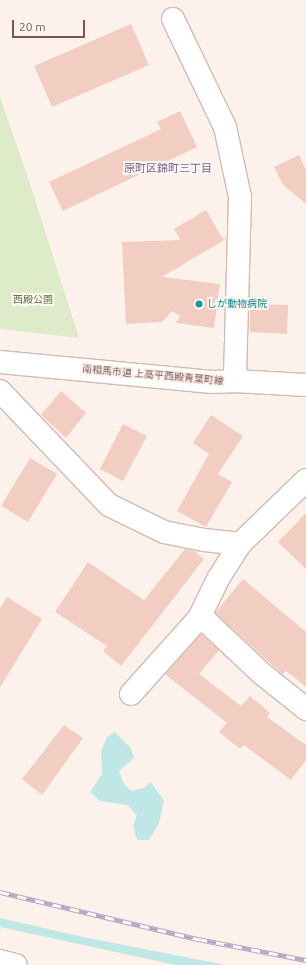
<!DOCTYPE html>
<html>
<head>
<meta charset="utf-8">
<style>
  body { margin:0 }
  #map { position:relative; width:306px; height:965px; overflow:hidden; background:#fdf2eb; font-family:Ubuntu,"Noto Sans JP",sans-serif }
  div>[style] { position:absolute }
  .green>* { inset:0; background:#ddebc8 }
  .water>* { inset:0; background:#bfe7e5 }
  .building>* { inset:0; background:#f2cdc2 }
  .roads { filter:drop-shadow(1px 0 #d2bbb2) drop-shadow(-1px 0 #d2bbb2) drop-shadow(0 1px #d2bbb2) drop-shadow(0 -1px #d2bbb2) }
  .minor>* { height:22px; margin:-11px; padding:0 11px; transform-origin:11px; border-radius:11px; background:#fff }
  .rail>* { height:4.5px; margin-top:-2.25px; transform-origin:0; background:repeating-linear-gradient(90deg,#fff7f2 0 9px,#b3a8c8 0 18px); box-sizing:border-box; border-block:1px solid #b3a8c8 }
  .dots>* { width:11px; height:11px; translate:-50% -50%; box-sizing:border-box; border:2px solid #fff7f2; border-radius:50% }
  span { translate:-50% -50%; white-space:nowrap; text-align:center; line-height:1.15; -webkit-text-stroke:4px #fff7f2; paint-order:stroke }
  .park-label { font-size:10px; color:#5c7842 }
  .culture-label { font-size:10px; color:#0d838f }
  .left { translate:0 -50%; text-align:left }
  .street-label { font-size:10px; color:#78554d }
  .neighbourhood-label { font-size:11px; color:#7b6694 }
  .scale { position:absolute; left:12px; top:20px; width:73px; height:18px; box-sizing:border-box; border:2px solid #78554d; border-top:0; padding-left:5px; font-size:12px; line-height:14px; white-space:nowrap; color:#78554d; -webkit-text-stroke:3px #fff7f2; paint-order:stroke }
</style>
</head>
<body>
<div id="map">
  <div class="green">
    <i style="clip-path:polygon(0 97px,31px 187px,79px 338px,0 329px)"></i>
  </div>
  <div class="water">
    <i style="clip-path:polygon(115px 732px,130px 747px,134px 758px,119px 771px,123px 782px,131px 791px,144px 788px,151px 782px,164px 801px,159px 823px,149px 840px,137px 840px,133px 826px,137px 815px,127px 805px,100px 801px,90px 792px,102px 774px,101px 751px,107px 737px)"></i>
    <i style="clip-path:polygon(0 918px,83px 937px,226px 965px,176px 965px,0 927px)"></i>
  </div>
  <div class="building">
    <i style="clip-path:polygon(131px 24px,149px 65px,52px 107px,34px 66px)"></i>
    <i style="clip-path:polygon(180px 111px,197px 147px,63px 211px,49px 182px,161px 129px,157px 122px)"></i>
    <i style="clip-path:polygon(299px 155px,306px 170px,306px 204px,283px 185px,274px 167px)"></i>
    <i style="clip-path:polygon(206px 210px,222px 238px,226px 239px,162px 277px,220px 284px,214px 328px,176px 323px,180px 316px,172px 311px,162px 322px,126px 324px,122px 242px,180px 240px,174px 229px)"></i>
    <i style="clip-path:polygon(250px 304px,288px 305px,287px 334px,250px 332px)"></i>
    <i style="clip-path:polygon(61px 391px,86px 413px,66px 438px,41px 415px)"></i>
    <i style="clip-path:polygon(211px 415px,243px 436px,218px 474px,232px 482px,206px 527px,177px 511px,209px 454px,193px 443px)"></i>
    <i style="clip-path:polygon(123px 424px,147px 436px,123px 481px,100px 469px)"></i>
    <i style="clip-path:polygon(30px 458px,57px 474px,28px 522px,1px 506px)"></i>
    <i style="clip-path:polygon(306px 513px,306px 569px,278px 542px)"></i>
    <i style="clip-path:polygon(185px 549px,194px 551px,204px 559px,121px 666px,103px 651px,107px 646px,55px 612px,88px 562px,144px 600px)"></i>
    <i style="clip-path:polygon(243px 579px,306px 632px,306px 687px,286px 671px,283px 674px,280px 672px,215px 613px)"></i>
    <i style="clip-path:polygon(7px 597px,42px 619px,0 687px,0 608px)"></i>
    <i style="clip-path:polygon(201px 634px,219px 650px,199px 674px,241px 706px,250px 696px,270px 713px,267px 717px,306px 745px,306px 760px,291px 780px,244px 745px,240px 749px,219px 732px,227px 723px,165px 674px)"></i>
    <i style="clip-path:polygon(64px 725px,83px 738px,42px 795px,22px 779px)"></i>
  </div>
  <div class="roads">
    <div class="minor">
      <i style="left:173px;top:19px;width:120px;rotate:64.3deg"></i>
      <i style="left:225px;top:127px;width:72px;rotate:77.9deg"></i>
      <i style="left:240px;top:197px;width:184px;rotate:91.6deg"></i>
      <i style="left:0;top:362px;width:213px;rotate:5.4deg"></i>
      <i style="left:212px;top:382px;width:23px;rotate:-2deg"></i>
      <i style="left:235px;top:381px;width:71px;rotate:3.2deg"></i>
      <i style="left:0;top:391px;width:158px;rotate:46.3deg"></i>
      <i style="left:109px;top:505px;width:61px;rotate:26.1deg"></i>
      <i style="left:164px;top:532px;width:41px;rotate:11.3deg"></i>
      <i style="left:204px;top:540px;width:36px;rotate:6deg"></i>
      <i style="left:199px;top:618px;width:9px;rotate:27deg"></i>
      <i style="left:207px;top:622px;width:74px;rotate:43.4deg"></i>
      <i style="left:261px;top:673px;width:58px;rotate:38.7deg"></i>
      <i style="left:131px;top:694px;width:102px;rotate:-48.2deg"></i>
      <i style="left:199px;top:618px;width:43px;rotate:-64deg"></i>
      <i style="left:218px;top:579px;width:41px;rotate:-57.8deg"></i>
      <i style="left:240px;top:544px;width:92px;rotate:-44.1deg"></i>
      <i style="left:0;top:961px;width:16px;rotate:14deg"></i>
    </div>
  </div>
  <div class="rail">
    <i style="left:0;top:892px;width:204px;rotate:13.4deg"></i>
    <i style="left:198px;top:939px;width:110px;rotate:11deg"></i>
  </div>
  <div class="dots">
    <i style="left:199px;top:304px;background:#0f9aa8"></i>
  </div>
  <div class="park-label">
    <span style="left:33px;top:300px">西殿公園</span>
  </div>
  <div class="culture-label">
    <span class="left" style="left:207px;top:304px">しが動物病院</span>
  </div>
  <div class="street-label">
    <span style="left:153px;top:375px;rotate:5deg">南相馬市道 上高平西殿青葉町線</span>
  </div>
  <div class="neighbourhood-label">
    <span style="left:168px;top:168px">原町区錦町三丁目</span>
  </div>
  <div class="scale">20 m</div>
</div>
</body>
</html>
